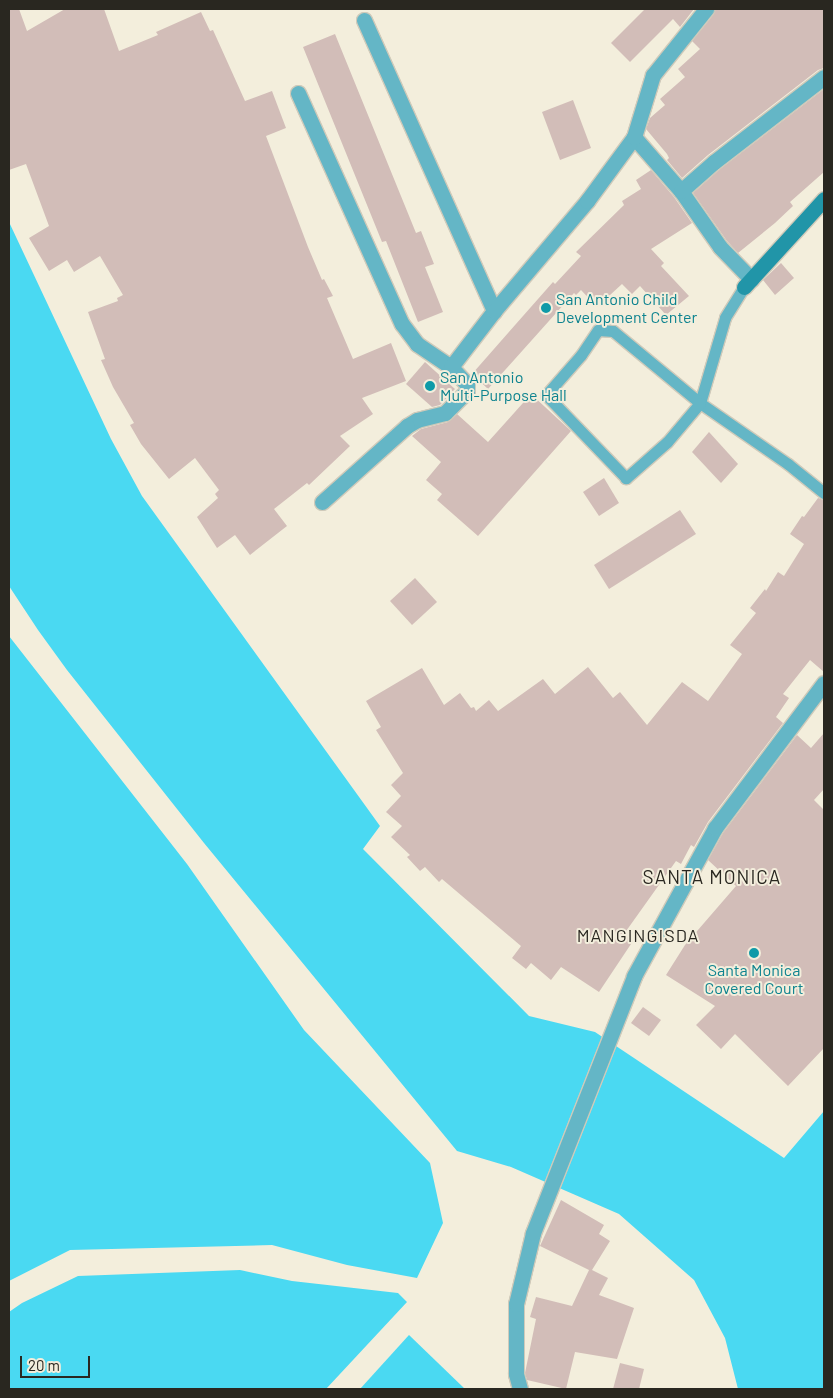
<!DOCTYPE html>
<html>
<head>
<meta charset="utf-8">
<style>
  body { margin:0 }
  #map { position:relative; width:833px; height:1398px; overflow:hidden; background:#f3eedc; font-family:Barlow,sans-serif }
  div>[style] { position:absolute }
  .water>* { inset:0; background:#4ad9f2 }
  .building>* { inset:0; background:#d2bdb8 }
  .roads { filter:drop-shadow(1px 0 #cfcaba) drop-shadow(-1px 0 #cfcaba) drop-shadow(0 1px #cfcaba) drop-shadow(0 -1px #cfcaba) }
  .lane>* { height:11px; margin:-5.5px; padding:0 5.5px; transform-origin:5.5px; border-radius:5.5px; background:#64b6c6 }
  .street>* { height:15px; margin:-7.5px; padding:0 7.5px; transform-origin:7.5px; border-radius:7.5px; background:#64b6c6 }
  .secondary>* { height:15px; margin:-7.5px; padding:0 7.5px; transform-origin:7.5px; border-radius:7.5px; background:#2195a8 }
  .dots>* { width:14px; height:14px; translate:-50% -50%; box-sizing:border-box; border:2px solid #f3eedc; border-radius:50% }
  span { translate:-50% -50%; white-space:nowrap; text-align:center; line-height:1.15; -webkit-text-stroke:4px #f3eedc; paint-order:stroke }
  .culture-label { font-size:16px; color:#0d838f }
  .left { translate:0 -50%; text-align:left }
  .neighbourhood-label { font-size:18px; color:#292720; letter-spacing:1px }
  .quarter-label { font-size:19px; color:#292720; letter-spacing:1px }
  .frame { position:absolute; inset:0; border:10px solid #292720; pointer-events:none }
  .scale { position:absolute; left:20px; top:1356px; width:70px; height:22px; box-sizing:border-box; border:2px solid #292720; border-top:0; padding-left:6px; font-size:15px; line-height:18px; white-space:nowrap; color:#292720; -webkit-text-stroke:4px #f3eedc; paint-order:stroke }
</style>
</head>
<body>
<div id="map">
  <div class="water">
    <i style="clip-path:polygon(9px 222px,111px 439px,142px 496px,380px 826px,363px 849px,529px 1016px,595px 1032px,784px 1158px,824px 1111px,824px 1389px,738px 1389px,725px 1338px,694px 1280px,619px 1214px,511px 1167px,457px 1151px,204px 843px,67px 670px,38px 630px,9px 586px)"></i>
    <i style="clip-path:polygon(9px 636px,187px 864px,304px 1030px,430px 1163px,443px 1223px,417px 1278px,347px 1265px,272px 1245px,70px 1250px,9px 1281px)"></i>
    <i style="clip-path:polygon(240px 1270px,292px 1281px,398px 1293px,407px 1302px,326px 1389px,9px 1389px,9px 1312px,22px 1303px,78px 1276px)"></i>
    <i style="clip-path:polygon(409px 1335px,465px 1389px,360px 1389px)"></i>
  </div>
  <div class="building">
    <i style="clip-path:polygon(9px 9px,19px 9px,27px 31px,65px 9px,104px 9px,119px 51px,158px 35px,156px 32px,201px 12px,210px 31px,213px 30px,245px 101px,272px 91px,286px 128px,266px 136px,308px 247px,322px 280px,324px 279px,333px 296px,327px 298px,353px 359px,391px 343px,406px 381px,362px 398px,373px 414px,340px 436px,350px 446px,309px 485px,307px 483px,274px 509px,287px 526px,250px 555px,235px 535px,217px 548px,197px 517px,218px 498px,215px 494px,219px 490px,195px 458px,169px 479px,141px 444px,130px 425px,134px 423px,113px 387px,101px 360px,105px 359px,88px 312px,118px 301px,117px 298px,123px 295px,100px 256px,74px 272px,67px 260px,49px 271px,29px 238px,49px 226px,26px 164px,9px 170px)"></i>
    <i style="clip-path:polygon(645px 9px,694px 9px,680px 27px,673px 19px,630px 62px,611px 43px)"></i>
    <i style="clip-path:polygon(715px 9px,824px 9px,824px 68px,818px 70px,708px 155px,682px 178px,667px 160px,669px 158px,667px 154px,646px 129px,650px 118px,665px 105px,660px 99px,685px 77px,678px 69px,700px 49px,692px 41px,713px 15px)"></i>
    <i style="clip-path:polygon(335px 34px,416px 233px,421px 231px,434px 264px,425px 267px,443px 312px,418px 322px,386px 241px,382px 242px,303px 47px)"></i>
    <i style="clip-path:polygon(824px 89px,824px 172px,790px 202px,793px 206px,775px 223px,738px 253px,727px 241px,693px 193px,720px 169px)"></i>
    <i style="clip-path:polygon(573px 100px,591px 148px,560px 160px,542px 112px)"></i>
    <i style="clip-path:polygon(651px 170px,674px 197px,692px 223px,651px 249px,664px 263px,661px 266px,689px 296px,666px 315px,640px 286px,632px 294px,622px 284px,597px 307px,581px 290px,576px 295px,574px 293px,488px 389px,472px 374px,553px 282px,555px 284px,581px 256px,576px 252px,624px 205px,622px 201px,641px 189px,636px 180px)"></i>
    <i style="clip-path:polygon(781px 263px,794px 278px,775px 295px,763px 280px)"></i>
    <i style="clip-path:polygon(425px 362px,455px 389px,440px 405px,432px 407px,406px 384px)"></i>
    <i style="clip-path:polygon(531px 394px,571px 431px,478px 536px,437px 500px,442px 494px,426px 480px,441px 462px,412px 436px,421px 429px,448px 422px,457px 414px,488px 442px)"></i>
    <i style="clip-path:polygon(709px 432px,738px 464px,721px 483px,692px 452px)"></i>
    <i style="clip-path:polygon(604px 478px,619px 503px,599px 516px,583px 492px)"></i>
    <i style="clip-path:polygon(818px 498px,824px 500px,824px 672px,810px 660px,783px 694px,789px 698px,776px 717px,783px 723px,708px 822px,694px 847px,691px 845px,681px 864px,676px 861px,624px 934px,633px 941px,599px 992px,561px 967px,551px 980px,531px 963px,526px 969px,512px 958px,521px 946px,442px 879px,439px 882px,425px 867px,420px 871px,407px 857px,410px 855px,391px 837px,402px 826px,386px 812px,401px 796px,391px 785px,403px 773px,376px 730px,381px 727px,366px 701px,422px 668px,444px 705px,460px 693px,471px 708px,474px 707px,476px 711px,489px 700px,498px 711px,543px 679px,555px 694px,588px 667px,613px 698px,620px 692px,647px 725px,682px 682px,708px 701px,742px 654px,730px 645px,756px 613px,750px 608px,765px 589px,766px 591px,778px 572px,784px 576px,804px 544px,790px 534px,802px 516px,804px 517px)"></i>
    <i style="clip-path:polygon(680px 510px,696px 534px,609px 589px,594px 565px)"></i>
    <i style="clip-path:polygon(415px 578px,437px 602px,412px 625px,390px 601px)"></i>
    <i style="clip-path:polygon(824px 733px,824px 789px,814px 800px,824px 810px,824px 1048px,788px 1086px,735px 1034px,721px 1049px,696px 1025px,715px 1006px,666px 975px,685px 945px,736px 886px,708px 860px,723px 833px,797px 735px,811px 748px)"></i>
    <i style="clip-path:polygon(643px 1007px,661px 1020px,649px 1036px,631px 1023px)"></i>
    <i style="clip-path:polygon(561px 1200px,604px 1225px,599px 1234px,610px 1241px,592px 1270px,608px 1278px,599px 1295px,634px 1308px,617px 1359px,575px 1352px,566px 1389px,527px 1380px,525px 1373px,536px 1319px,530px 1317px,536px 1297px,572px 1306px,589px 1270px,540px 1246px)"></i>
    <i style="clip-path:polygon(620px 1363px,644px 1369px,639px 1389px,613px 1389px)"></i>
  </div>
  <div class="roads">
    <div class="lane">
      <i style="left:744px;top:287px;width:36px;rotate:122deg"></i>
      <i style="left:725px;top:318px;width:89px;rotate:106.4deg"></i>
      <i style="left:700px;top:403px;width:107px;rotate:34.7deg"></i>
      <i style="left:788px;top:464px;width:46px;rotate:38.9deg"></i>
      <i style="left:598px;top:330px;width:15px;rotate:4deg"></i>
      <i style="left:613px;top:331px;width:113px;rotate:39.6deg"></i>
      <i style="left:700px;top:403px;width:51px;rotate:130.2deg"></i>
      <i style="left:667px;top:442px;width:55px;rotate:138.7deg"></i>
      <i style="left:626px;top:478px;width:115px;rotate:-133.9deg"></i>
      <i style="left:546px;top:395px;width:53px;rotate:-48.8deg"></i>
      <i style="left:581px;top:355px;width:30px;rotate:-56deg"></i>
    </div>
    <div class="street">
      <i style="left:364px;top:20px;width:319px;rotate:65.9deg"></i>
      <i style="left:298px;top:93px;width:253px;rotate:65.8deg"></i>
      <i style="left:402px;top:324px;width:25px;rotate:53deg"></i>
      <i style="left:417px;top:344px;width:41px;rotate:34.1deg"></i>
      <i style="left:451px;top:367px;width:23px;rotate:47deg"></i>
      <i style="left:467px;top:384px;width:7px;rotate:90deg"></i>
      <i style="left:467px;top:391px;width:31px;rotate:135deg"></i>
      <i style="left:445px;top:413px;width:29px;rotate:166deg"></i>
      <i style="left:417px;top:420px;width:12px;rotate:149deg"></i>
      <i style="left:407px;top:426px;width:114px;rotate:138.2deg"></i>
      <i style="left:634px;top:137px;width:72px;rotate:49deg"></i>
      <i style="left:681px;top:191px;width:68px;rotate:55.1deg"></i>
      <i style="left:720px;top:247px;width:45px;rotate:45.9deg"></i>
      <i style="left:681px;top:191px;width:44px;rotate:-41.3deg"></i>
      <i style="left:714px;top:162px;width:139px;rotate:-37.7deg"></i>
      <i style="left:451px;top:367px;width:71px;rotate:-52.5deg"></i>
      <i style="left:494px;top:311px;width:144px;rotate:-49.8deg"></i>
      <i style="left:587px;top:201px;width:79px;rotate:-53.7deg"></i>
      <i style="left:634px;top:137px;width:65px;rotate:-73deg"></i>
      <i style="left:653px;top:75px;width:85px;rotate:-51.2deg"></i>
      <i style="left:520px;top:1389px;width:16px;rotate:-105deg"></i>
      <i style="left:516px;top:1374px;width:70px;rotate:-90deg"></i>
      <i style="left:516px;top:1304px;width:73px;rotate:-76.5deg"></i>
      <i style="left:533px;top:1233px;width:276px;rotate:-68.5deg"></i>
      <i style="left:634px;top:976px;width:169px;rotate:-61.3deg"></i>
      <i style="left:715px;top:828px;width:181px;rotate:-53.1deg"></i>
    </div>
    <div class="secondary">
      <i style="left:744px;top:287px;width:119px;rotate:-47.7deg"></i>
    </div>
  </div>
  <div class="dots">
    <i style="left:546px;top:308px;background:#0f9aa8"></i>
    <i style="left:430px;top:386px;background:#0f9aa8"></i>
    <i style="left:754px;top:953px;background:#0f9aa8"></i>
  </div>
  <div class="culture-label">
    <span class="left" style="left:556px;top:308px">San Antonio Child<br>Development Center</span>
    <span class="left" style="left:440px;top:386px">San Antonio<br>Multi-Purpose Hall</span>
    <span style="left:754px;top:979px">Santa Monica<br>Covered Court</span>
  </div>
  <div class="neighbourhood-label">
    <span style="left:638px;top:935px">MANGINGISDA</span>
  </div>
  <div class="quarter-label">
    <span style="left:712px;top:877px">SANTA MONICA</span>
  </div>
  <div class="frame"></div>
  <div class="scale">20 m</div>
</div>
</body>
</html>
